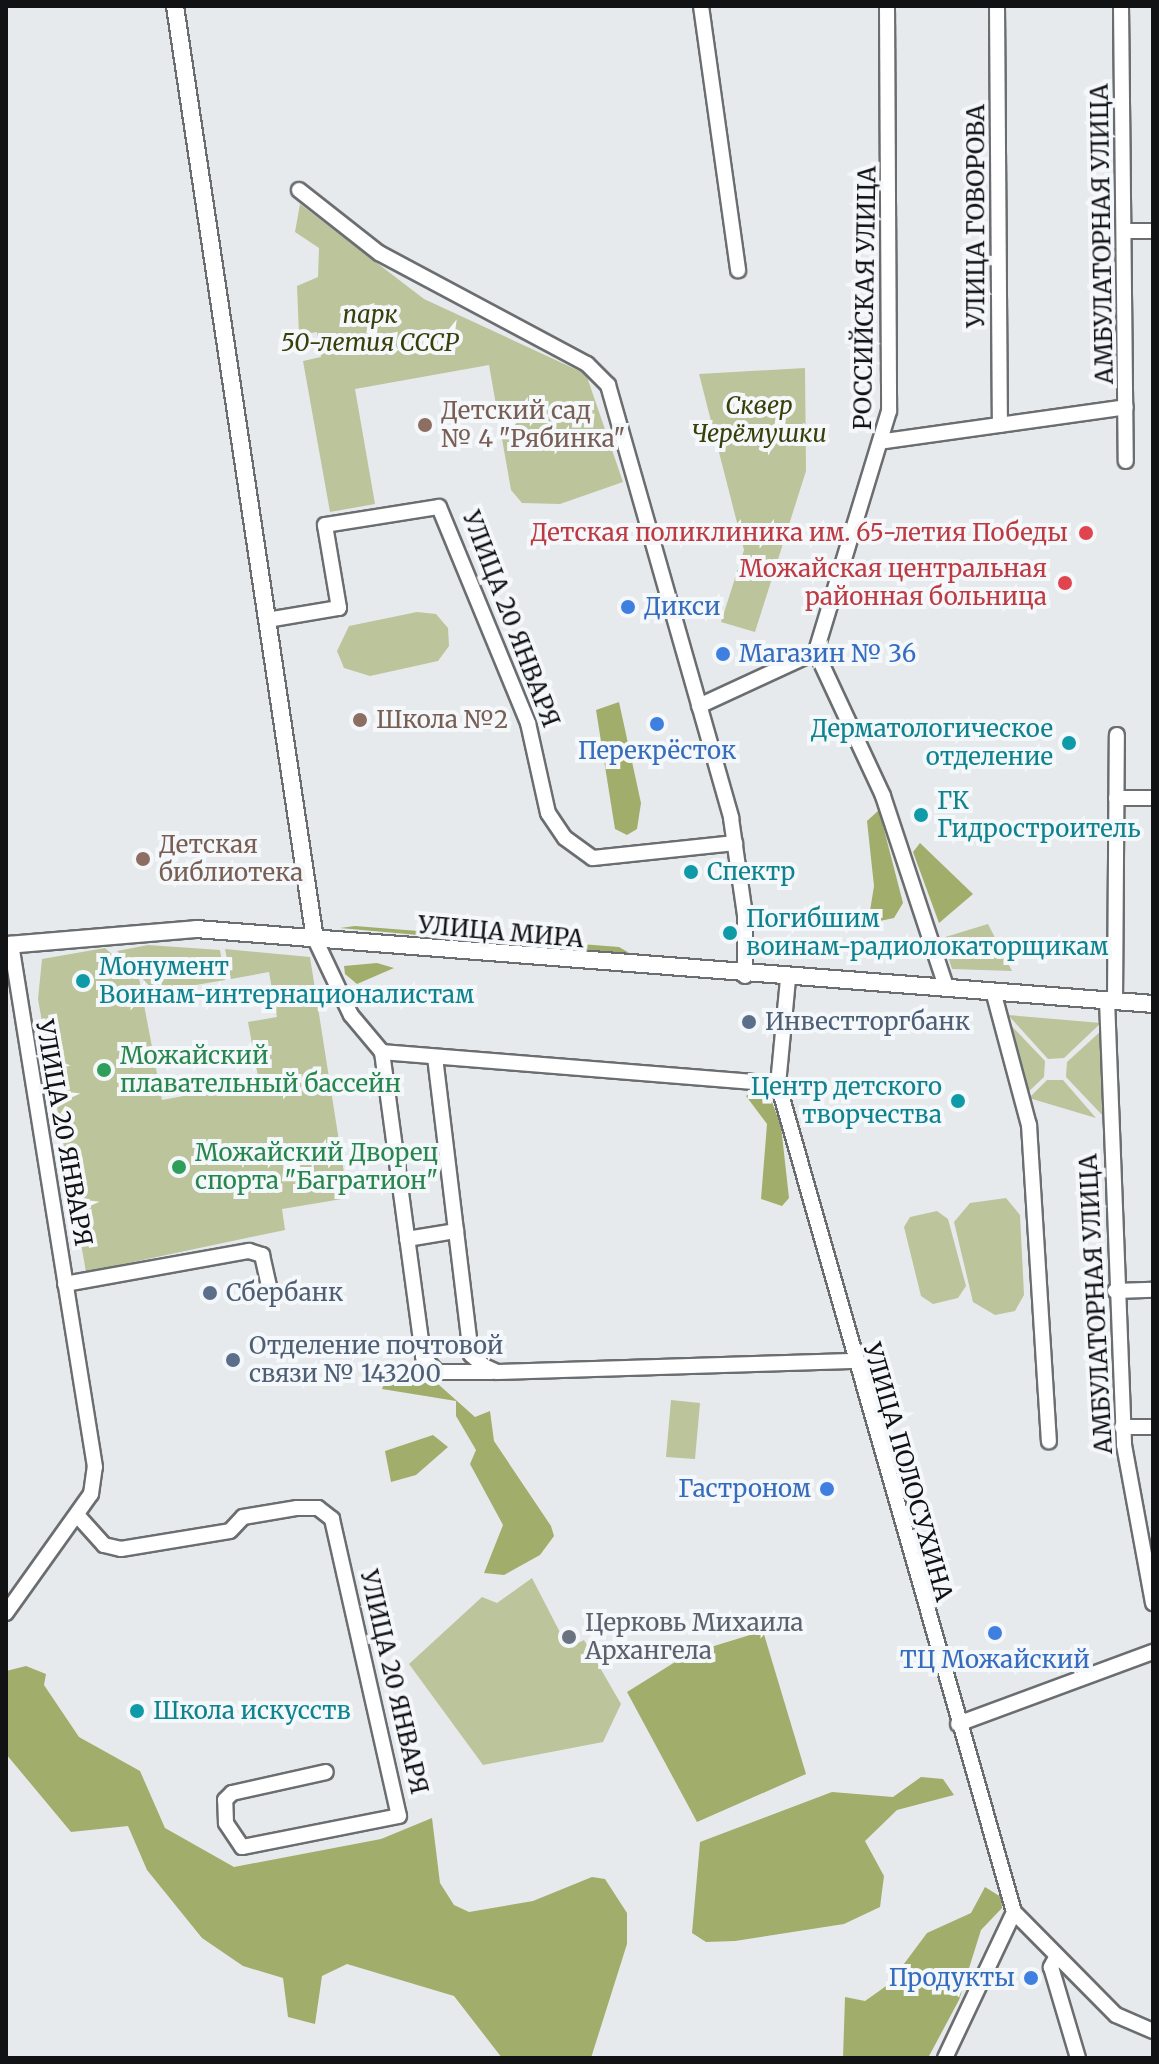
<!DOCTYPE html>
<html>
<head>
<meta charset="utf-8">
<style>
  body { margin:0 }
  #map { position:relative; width:1159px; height:2064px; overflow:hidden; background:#e7eaed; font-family:Merriweather,serif }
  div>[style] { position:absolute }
  .green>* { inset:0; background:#bcc49b }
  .forest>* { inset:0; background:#a1ad6a }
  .roads { filter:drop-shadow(2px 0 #6b6e70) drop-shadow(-2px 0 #6b6e70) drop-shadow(0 2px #6b6e70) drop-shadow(0 -2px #6b6e70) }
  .minor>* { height:14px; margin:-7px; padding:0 7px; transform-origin:7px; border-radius:7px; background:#fff }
  .major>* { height:16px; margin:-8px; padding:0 8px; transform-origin:8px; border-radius:8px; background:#fff }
  .dots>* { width:22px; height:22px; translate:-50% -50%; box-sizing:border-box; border:4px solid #f5f8fa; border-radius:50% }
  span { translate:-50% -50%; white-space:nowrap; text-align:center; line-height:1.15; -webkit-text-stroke:8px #f5f8fa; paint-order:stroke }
  .street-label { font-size:24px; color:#111213 }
  .park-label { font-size:24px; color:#383f0a; font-style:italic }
  .education-label { font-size:24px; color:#785e54 }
  .left { translate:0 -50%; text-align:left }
  .health-label { font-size:24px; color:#be3a42 }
  .right { translate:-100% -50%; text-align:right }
  .shop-label { font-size:24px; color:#366cbe }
  .culture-label { font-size:24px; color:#0d838f }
  .service-label { font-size:24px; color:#4e5e75 }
  .leisure-label { font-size:24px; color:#27864d }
  .worship-label { font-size:24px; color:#5b616d }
  .frame { position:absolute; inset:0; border:8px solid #111213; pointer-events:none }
</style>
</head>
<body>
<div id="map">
  <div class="green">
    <i style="clip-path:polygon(300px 204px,424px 299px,586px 374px,623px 482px,560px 504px,522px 503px,511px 490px,489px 365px,355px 389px,375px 504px,330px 512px,303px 361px,321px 357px,317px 332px,299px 335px,297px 286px,318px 277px,319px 248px,295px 232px)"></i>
    <i style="clip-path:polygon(805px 368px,806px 471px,755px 632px,721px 622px,744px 550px,699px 374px)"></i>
    <i style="clip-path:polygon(417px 612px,436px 614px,448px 628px,449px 646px,438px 661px,370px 676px,344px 668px,337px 651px,349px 626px)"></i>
    <i style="clip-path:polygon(988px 924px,1012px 971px,952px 969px,942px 938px)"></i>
    <i style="clip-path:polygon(148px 945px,220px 950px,225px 980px,155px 992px,117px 951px)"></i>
    <i style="clip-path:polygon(105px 948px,139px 978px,162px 1100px,259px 1082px,248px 1022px,277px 1017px,269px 972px,231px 979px,225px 949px,310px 957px,348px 1198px,282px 1209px,285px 1230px,86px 1272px,38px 999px,42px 959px)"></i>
    <i style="clip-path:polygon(1008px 1015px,1101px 1023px,1064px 1058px,1048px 1059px)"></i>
    <i style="clip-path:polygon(1005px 1019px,1045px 1061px,1044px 1077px,1025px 1095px)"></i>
    <i style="clip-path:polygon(1101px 1031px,1104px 1117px,1066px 1077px,1067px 1062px)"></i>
    <i style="clip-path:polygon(1047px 1080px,1063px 1080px,1096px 1118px,1029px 1098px)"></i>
    <i style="clip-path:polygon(1006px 1198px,1020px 1215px,1024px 1295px,1015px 1311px,995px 1315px,973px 1302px,954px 1222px,970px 1203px)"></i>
    <i style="clip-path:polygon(937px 1211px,948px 1219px,966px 1286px,958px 1298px,933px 1304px,921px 1296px,904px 1227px,910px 1217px)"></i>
    <i style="clip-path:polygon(671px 1400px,700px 1403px,695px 1459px,666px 1457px)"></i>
    <i style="clip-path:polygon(532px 1578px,568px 1648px,584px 1640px,621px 1704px,603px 1742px,483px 1765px,409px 1664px,482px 1597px,497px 1603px)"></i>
  </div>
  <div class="forest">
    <i style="clip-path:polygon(619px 702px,641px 803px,637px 829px,627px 835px,615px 829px,596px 710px)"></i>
    <i style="clip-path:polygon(879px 810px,903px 903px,894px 918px,875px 922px,869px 917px,874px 886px,867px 821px)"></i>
    <i style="clip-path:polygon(920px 843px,973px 894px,939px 923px,913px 852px)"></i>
    <i style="clip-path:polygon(355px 926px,619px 947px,631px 954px,340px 928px)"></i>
    <i style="clip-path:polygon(377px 963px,394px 968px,357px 984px,345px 974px,344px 966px)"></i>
    <i style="clip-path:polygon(753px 1090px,772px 1102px,781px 1126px,789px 1198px,782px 1206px,761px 1199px,767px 1124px,746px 1096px)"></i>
    <i style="clip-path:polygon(386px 1379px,438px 1384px,475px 1417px,490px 1411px,494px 1441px,551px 1526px,554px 1536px,540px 1555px,504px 1575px,484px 1573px,503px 1525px,470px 1464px,476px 1450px,456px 1416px,456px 1401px,382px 1389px)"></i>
    <i style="clip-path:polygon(433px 1435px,448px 1447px,416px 1475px,391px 1482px,385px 1451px)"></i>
    <i style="clip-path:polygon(763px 1631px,806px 1774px,697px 1822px,627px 1692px,688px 1654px)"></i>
    <i style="clip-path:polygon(26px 1666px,46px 1674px,44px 1685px,79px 1737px,140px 1771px,165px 1828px,234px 1867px,381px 1839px,432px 1818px,440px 1883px,454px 1905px,469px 1912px,533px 1901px,592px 1877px,605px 1879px,627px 1913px,627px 1944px,591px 2058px,502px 2058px,454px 1996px,347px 1964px,322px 1976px,315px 2024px,288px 2017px,283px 1978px,243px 1966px,202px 1938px,147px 1870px,128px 1826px,71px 1832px,6px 1754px,6px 1671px)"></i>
    <i style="clip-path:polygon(921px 1777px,943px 1779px,954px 1795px,897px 1810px,865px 1841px,884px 1876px,880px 1907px,844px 1924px,735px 1941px,706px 1942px,692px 1933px,700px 1842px,832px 1792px,893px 1797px)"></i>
    <i style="clip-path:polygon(985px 1887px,1001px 1897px,1002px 1908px,981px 1930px,959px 2000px,928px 2058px,843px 2058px,845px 1997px,865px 2001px,889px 1984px,927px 1933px,971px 1913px)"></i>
  </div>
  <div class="roads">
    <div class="minor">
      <i style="left:701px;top:6px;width:267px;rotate:82deg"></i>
      <i style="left:887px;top:6px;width:405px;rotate:89.7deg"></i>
      <i style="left:889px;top:411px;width:252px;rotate:106.9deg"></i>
      <i style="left:816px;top:652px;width:159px;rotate:65deg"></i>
      <i style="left:883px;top:796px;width:201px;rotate:71.7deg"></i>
      <i style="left:997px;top:6px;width:419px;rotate:89.6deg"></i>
      <i style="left:1121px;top:6px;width:455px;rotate:89.4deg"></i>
      <i style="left:299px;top:190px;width:102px;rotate:38.2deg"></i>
      <i style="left:379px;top:253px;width:236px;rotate:28.1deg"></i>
      <i style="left:587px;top:364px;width:30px;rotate:45deg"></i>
      <i style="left:608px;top:385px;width:450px;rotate:74.1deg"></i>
      <i style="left:731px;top:818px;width:98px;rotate:81.8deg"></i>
      <i style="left:745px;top:915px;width:61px;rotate:90deg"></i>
      <i style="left:1124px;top:231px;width:29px"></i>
      <i style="left:885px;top:441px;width:243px;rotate:-8deg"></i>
      <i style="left:267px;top:620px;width:73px;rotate:-9.5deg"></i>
      <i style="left:339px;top:608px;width:84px;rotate:-99.6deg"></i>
      <i style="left:325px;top:525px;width:115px;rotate:-9deg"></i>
      <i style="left:439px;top:507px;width:234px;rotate:67.6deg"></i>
      <i style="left:528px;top:723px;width:92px;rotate:77.5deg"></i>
      <i style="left:548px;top:813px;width:30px;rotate:56deg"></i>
      <i style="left:565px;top:838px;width:34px;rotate:36deg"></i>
      <i style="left:593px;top:858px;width:143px;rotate:-6deg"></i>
      <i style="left:699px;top:706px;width:129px;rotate:-24.8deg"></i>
      <i style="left:1116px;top:798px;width:37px"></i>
      <i style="left:315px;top:939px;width:84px;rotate:64.7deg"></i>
      <i style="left:351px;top:1015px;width:48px;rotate:50deg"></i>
      <i style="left:382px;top:1052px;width:397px;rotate:4.6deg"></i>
      <i style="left:788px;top:979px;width:105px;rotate:95.4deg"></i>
      <i style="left:778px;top:1084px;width:861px;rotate:74.09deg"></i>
      <i style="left:1014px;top:1912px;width:145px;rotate:45.3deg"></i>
      <i style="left:1116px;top:2015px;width:40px;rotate:23.4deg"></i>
      <i style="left:993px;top:991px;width:139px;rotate:75deg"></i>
      <i style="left:1029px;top:1125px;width:317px;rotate:86.4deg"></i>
      <i style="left:1107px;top:1000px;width:445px;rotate:87.8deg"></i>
      <i style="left:1124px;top:1445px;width:161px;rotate:79.6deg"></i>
      <i style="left:1115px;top:1001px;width:266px;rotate:-89.6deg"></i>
      <i style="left:382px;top:1052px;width:308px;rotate:82.3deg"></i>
      <i style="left:423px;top:1357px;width:21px;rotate:47deg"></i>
      <i style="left:437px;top:1372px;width:55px"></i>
      <i style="left:435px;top:1057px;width:300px;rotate:83.1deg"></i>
      <i style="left:471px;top:1355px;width:17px;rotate:40deg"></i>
      <i style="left:484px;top:1366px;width:14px;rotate:25deg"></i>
      <i style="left:497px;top:1372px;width:355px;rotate:-1.8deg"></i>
      <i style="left:407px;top:1239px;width:50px;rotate:-9.3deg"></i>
      <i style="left:65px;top:1284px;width:187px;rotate:-10.2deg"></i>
      <i style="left:249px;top:1251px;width:14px;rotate:17deg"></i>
      <i style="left:262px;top:1255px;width:41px;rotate:77.3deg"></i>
      <i style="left:1115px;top:1291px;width:38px;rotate:-2deg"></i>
      <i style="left:1122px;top:1427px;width:31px"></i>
      <i style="left:78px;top:1516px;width:39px;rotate:48deg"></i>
      <i style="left:104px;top:1545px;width:17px;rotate:13deg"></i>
      <i style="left:121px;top:1549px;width:110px;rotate:-9.4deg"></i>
      <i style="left:230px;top:1531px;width:19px;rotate:-47deg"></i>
      <i style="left:243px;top:1517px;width:55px;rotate:-9.5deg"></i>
      <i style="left:297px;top:1508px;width:21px"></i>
      <i style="left:318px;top:1508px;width:18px;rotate:38deg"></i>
      <i style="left:332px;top:1519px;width:304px;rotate:77.3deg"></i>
      <i style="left:399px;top:1816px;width:160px;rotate:168.8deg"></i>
      <i style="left:242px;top:1847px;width:29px;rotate:-124deg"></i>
      <i style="left:226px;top:1823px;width:23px;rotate:-92deg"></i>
      <i style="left:225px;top:1800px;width:10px;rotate:-45deg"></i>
      <i style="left:232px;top:1793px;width:96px;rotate:-12.6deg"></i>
      <i style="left:6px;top:1613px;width:146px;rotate:-54.5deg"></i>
      <i style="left:91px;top:1494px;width:27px;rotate:-82deg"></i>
      <i style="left:95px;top:1467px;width:530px;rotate:-99.12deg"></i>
      <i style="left:958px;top:1724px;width:208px;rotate:-20.3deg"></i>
      <i style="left:1057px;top:1956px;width:13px;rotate:119deg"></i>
      <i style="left:1051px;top:1967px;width:95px;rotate:73.5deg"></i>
      <i style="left:945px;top:2058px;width:161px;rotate:-64.7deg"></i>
    </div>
    <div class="major">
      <i style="left:175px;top:6px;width:943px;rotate:81.47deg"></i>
      <i style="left:6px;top:945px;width:191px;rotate:-4.8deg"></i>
      <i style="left:196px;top:929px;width:960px;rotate:4.48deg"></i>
    </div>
  </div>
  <div class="dots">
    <i style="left:425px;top:425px;background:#8d6e63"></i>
    <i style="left:1086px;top:533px;background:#e0444e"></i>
    <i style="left:1065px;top:583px;background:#e0444e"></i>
    <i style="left:628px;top:607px;background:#3f7fe0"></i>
    <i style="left:723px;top:654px;background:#3f7fe0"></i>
    <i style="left:360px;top:720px;background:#8d6e63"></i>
    <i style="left:657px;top:724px;background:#3f7fe0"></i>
    <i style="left:1069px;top:743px;background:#0f9aa8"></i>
    <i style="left:921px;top:815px;background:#0f9aa8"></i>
    <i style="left:143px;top:859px;background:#8d6e63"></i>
    <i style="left:691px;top:872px;background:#0f9aa8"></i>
    <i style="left:730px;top:933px;background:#0f9aa8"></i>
    <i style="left:83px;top:981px;background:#0f9aa8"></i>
    <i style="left:749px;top:1022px;background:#5c6f8a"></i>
    <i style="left:104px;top:1070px;background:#2e9e5b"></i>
    <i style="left:958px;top:1101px;background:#0f9aa8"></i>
    <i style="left:179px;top:1167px;background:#2e9e5b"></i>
    <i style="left:210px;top:1293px;background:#5c6f8a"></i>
    <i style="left:233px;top:1360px;background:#5c6f8a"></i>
    <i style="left:827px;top:1489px;background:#3f7fe0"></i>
    <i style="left:995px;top:1633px;background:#3f7fe0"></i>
    <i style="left:569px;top:1637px;background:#6b7280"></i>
    <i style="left:137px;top:1711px;background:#0f9aa8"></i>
    <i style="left:1031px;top:1978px;background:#3f7fe0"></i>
  </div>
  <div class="street-label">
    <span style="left:976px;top:216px;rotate:-90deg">УЛИЦА ГОВОРОВА</span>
    <span style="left:1102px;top:234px;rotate:-91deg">АМБУЛАТОРНАЯ УЛИЦА</span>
    <span style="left:865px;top:298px;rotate:-89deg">РОССИЙСКАЯ УЛИЦА</span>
    <span style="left:511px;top:619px;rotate:69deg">УЛИЦА 20 ЯНВАРЯ</span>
    <span style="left:501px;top:932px;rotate:5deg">УЛИЦА МИРА</span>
    <span style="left:64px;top:1133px;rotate:80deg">УЛИЦА 20 ЯНВАРЯ</span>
    <span style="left:1096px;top:1304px;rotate:-93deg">АМБУЛАТОРНАЯ УЛИЦА</span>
    <span style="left:908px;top:1472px;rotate:74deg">УЛИЦА ПОЛОСУХИНА</span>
    <span style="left:394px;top:1682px;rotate:77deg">УЛИЦА 20 ЯНВАРЯ</span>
  </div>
  <div class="park-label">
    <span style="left:370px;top:329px">парк<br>50-летия СССР</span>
    <span style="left:759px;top:420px">Сквер<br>Черёмушки</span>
  </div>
  <div class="education-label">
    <span class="left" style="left:441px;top:425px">Детский сад<br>№ 4 "Рябинка"</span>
    <span class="left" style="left:376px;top:720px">Школа №2</span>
    <span class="left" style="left:159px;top:859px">Детская<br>библиотека</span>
  </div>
  <div class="health-label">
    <span class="right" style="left:1068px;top:533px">Детская поликлиника им. 65-летия Победы</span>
    <span class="right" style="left:1047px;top:583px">Можайская центральная<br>районная больница</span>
  </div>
  <div class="shop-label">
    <span class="left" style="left:644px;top:607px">Дикси</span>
    <span class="left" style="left:739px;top:654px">Магазин № 36</span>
    <span style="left:657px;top:751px">Перекрёсток</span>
    <span class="right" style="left:811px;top:1489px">Гастроном</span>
    <span style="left:995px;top:1660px">ТЦ Можайский</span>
    <span class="right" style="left:1015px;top:1978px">Продукты</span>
  </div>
  <div class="culture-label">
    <span class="right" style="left:1053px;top:743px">Дерматологическое<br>отделение</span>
    <span class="left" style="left:937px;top:815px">ГК<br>Гидростроитель</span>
    <span class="left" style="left:707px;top:872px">Спектр</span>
    <span class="left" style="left:746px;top:933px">Погибшим<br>воинам-радиолокаторщикам</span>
    <span class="left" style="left:99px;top:981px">Монумент<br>Воинам-интернационалистам</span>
    <span class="right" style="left:942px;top:1101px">Центр детского<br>творчества</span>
    <span class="left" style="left:153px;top:1711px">Школа искусств</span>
  </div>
  <div class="service-label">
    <span class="left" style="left:765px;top:1022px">Инвестторгбанк</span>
    <span class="left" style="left:226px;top:1293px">Сбербанк</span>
    <span class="left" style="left:249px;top:1360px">Отделение почтовой<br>связи № 143200</span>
  </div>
  <div class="leisure-label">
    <span class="left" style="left:120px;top:1070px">Можайский<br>плавательный бассейн</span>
    <span class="left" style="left:195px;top:1167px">Можайский Дворец<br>спорта "Багратион"</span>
  </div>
  <div class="worship-label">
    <span class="left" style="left:585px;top:1637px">Церковь Михаила<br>Архангела</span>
  </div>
  <div class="frame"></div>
</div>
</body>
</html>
